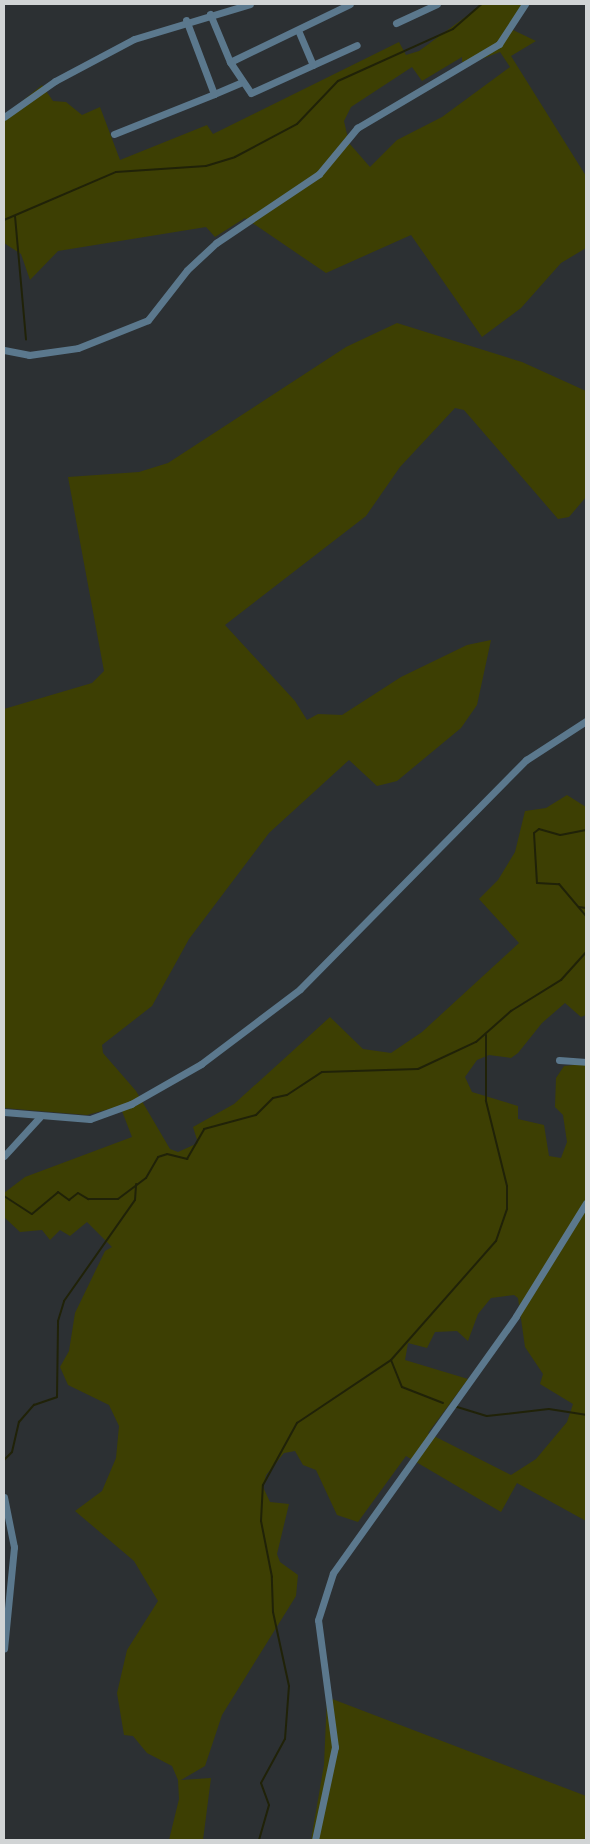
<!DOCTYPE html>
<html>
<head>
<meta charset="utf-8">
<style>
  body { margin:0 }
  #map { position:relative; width:590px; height:1844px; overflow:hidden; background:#2c3033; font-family:"PT Sans",sans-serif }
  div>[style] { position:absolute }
  .green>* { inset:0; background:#3d3f03 }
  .stream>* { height:2px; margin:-1px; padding:0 1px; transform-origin:1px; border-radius:1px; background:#202208 }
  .minor>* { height:7px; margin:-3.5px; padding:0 3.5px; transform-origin:3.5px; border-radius:3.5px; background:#5b788d }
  span { translate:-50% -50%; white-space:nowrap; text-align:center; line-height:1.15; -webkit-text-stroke:5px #161819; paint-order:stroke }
  .frame { position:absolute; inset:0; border:5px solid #d1d4d5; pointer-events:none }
</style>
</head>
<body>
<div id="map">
  <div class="green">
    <i style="clip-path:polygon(evenodd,483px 4px,522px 4px,513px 30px,536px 41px,511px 56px,586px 176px,586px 248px,561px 263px,521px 308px,482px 337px,411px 235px,326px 273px,245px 218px,215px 237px,206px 227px,58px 251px,30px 280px,21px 254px,4px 243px,4px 116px,42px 85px,53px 101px,66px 102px,82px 115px,100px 107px,120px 160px,207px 125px,213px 134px,399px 42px,406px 55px,419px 51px,483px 4px,500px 52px,510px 67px,442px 117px,397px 140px,370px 167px,349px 143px,344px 121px,351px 107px,412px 67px,422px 81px,462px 57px,462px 62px,471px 63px,500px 52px)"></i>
    <i style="clip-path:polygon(evenodd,397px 323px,522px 362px,586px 391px,586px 497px,569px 517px,558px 519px,464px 410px,455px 408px,400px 467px,366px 516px,225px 625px,295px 701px,307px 720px,318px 714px,342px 715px,401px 677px,467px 645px,491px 640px,477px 705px,461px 728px,397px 781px,377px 786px,349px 760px,269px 833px,189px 939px,152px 1006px,102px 1045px,103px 1053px,136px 1091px,170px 1149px,178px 1152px,198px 1143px,193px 1127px,234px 1104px,330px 1017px,363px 1049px,391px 1053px,422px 1032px,519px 943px,479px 899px,498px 880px,515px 852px,525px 811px,546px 808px,567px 795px,586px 807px,586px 1015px,581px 1017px,565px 1003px,542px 1023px,518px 1053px,511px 1058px,489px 1055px,477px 1060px,465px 1077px,472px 1092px,518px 1106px,518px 1119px,544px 1125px,549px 1156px,561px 1158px,567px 1142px,563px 1115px,555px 1107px,556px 1078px,564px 1066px,586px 1064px,586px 1521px,517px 1483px,501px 1512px,406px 1456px,358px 1522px,337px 1515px,316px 1470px,303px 1465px,295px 1451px,284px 1453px,266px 1475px,263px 1487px,270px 1502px,289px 1504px,277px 1554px,280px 1562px,298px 1575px,296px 1596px,222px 1715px,205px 1766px,181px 1780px,211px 1778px,203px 1840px,169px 1840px,179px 1799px,178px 1780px,172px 1766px,147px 1753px,133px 1736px,124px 1735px,117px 1693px,127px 1650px,158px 1601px,134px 1561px,75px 1511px,102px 1491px,116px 1458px,119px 1426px,109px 1405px,68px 1385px,60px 1367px,69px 1351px,75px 1313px,105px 1251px,112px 1247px,87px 1222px,70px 1236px,60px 1230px,50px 1240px,42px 1230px,20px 1232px,4px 1217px,4px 1193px,25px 1177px,132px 1137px,120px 1106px,87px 1115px,4px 1108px,4px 709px,92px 683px,104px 671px,68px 477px,139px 472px,168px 463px,346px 347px,397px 323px,514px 1295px,518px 1298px,525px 1347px,543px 1374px,540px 1384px,573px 1404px,567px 1422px,536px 1459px,511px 1475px,428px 1433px,468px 1379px,405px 1360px,408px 1343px,427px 1348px,435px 1332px,457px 1331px,468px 1341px,478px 1314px,491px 1298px,514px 1295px)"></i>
    <i style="clip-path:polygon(327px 1697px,586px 1796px,586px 1840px,311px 1840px,324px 1765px)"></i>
  </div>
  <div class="stream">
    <i style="left:15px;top:216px;width:124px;rotate:84.9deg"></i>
    <i style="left:4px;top:220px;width:122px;rotate:-23.2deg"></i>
    <i style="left:116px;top:172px;width:90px;rotate:-3.8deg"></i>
    <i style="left:206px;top:166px;width:30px;rotate:-17deg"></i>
    <i style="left:235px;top:157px;width:70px;rotate:-28deg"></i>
    <i style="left:297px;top:124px;width:59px;rotate:-46.4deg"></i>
    <i style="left:338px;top:81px;width:126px;rotate:-24.3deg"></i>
    <i style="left:453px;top:29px;width:38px;rotate:-41deg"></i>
    <i style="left:586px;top:830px;width:26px;rotate:169deg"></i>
    <i style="left:560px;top:835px;width:22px;rotate:-164deg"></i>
    <i style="left:539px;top:829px;width:6px;rotate:141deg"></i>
    <i style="left:534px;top:833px;width:50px;rotate:86.6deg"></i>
    <i style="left:537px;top:883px;width:22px;rotate:3deg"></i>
    <i style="left:559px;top:884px;width:42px;rotate:49.8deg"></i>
    <i style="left:579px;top:907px;width:7px;rotate:8deg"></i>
    <i style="left:4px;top:1196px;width:33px;rotate:33deg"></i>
    <i style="left:32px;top:1214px;width:34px;rotate:-40deg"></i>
    <i style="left:58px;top:1192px;width:14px;rotate:36deg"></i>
    <i style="left:69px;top:1200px;width:11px;rotate:-38deg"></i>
    <i style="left:78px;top:1193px;width:12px;rotate:31deg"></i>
    <i style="left:88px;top:1199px;width:30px"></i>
    <i style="left:118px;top:1199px;width:35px;rotate:-37deg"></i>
    <i style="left:146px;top:1178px;width:24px;rotate:-60deg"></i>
    <i style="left:158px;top:1157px;width:9px;rotate:-18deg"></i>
    <i style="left:167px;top:1154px;width:21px;rotate:14deg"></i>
    <i style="left:187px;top:1159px;width:34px;rotate:-60deg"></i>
    <i style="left:204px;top:1129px;width:54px;rotate:-15.1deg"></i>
    <i style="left:256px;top:1115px;width:24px;rotate:-45deg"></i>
    <i style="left:273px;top:1098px;width:14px;rotate:-12deg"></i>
    <i style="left:287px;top:1095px;width:42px;rotate:-33.3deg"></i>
    <i style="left:322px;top:1072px;width:96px;rotate:-1.8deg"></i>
    <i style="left:418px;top:1069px;width:64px;rotate:-25deg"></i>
    <i style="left:476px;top:1042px;width:47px;rotate:-41.5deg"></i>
    <i style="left:511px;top:1011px;width:59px;rotate:-31.8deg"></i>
    <i style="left:561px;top:980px;width:38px;rotate:-48deg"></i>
    <i style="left:391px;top:1360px;width:29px;rotate:68deg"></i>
    <i style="left:402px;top:1387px;width:44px;rotate:21.3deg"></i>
    <i style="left:454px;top:1406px;width:34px;rotate:17deg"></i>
    <i style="left:487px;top:1416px;width:62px;rotate:-6.4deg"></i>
    <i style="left:549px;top:1409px;width:37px;rotate:9deg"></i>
    <i style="left:4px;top:1460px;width:11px;rotate:-45deg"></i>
    <i style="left:12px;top:1452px;width:31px;rotate:-77deg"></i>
    <i style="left:19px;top:1422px;width:23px;rotate:-49deg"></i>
    <i style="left:34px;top:1405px;width:24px;rotate:-19deg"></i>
    <i style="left:57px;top:1397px;width:76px;rotate:-89.2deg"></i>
    <i style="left:58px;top:1321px;width:21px;rotate:-73deg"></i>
    <i style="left:64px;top:1301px;width:123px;rotate:-54.9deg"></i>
    <i style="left:135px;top:1200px;width:16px;rotate:-86deg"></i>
    <i style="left:259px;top:1840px;width:36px;rotate:-74deg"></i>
    <i style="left:269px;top:1805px;width:23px;rotate:-110deg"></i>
    <i style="left:261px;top:1783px;width:50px;rotate:-61.4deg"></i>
    <i style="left:285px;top:1739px;width:53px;rotate:-85.7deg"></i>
    <i style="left:289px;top:1686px;width:76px;rotate:-102.2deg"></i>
    <i style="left:273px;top:1612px;width:35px;rotate:-92deg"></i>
    <i style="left:272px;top:1577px;width:57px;rotate:-101.1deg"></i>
    <i style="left:261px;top:1521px;width:36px;rotate:-87deg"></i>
    <i style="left:263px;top:1485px;width:71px;rotate:-61.3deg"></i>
    <i style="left:297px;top:1423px;width:113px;rotate:-33.8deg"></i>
    <i style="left:391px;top:1360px;width:159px;rotate:-48.6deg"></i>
    <i style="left:496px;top:1241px;width:34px;rotate:-71deg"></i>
    <i style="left:507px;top:1209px;width:23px;rotate:-90deg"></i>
    <i style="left:507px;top:1186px;width:88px;rotate:-103.9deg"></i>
    <i style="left:486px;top:1101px;width:66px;rotate:-90deg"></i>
  </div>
  <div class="minor">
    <i style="left:210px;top:14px;width:52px;rotate:67.4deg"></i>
    <i style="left:230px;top:62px;width:37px;rotate:56deg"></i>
    <i style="left:251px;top:93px;width:116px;rotate:-24.4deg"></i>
    <i style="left:396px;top:23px;width:45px;rotate:-24.9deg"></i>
    <i style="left:298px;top:30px;width:38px;rotate:67deg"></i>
    <i style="left:230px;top:62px;width:133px;rotate:-25.8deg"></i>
    <i style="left:214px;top:94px;width:30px;rotate:-23deg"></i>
    <i style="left:4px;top:117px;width:62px;rotate:-35.2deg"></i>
    <i style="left:55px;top:81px;width:89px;rotate:-28deg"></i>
    <i style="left:134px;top:39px;width:121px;rotate:-16.8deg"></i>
    <i style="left:114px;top:134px;width:108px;rotate:-21.8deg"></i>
    <i style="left:214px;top:94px;width:79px;rotate:-110.7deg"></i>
    <i style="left:4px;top:350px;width:25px;rotate:11deg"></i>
    <i style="left:29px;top:355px;width:49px;rotate:-8.1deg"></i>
    <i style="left:78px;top:348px;width:75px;rotate:-21.8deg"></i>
    <i style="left:148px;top:320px;width:63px;rotate:-52deg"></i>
    <i style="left:187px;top:270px;width:40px;rotate:-43deg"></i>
    <i style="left:216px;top:243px;width:124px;rotate:-33.8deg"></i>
    <i style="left:319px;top:174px;width:60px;rotate:-50.4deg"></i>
    <i style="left:357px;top:128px;width:165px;rotate:-30.6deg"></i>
    <i style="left:499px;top:44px;width:48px;rotate:-57deg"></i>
    <i style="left:559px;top:1060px;width:27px;rotate:4deg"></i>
    <i style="left:4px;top:1112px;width:86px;rotate:4.7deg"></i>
    <i style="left:90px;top:1119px;width:44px;rotate:-20.1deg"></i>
    <i style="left:131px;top:1104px;width:81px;rotate:-29.7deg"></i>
    <i style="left:201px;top:1064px;width:124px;rotate:-37.1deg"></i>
    <i style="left:300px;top:989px;width:322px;rotate:-45.4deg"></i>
    <i style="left:526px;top:760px;width:72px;rotate:-33deg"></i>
    <i style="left:4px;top:1156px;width:52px;rotate:-47.4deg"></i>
    <i style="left:4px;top:1497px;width:51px;rotate:78.7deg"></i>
    <i style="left:14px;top:1547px;width:102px;rotate:95.6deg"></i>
    <i style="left:315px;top:1840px;width:95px;rotate:-77.9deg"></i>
    <i style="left:335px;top:1747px;width:128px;rotate:-97.6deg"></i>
    <i style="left:318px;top:1620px;width:49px;rotate:-72.3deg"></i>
    <i style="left:333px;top:1573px;width:315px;rotate:-54.5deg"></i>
    <i style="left:516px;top:1316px;width:133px;rotate:-58.2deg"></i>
  </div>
  <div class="frame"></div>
</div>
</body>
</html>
